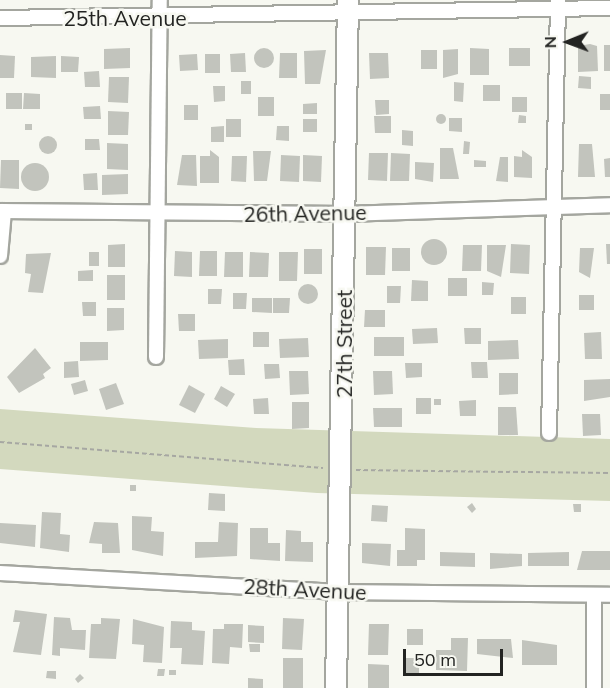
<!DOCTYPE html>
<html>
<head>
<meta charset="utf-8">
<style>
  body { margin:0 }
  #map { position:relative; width:610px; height:688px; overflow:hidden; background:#f7f8f1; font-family:Mulish,sans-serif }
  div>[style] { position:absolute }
  .green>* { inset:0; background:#d3d9be }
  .building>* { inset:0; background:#c2c4bd }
  .round { border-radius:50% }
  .path>* { height:2px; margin-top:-1px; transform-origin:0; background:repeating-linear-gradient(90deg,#a6a7a2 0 4.5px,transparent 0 7.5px) }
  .roads { filter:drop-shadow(2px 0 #a4a69f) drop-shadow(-2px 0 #a4a69f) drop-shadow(0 2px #a4a69f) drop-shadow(0 -2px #a4a69f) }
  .street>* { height:14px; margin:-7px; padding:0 7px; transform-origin:7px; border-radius:7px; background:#fff }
  .secondary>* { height:20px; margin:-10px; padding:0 10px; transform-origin:10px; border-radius:10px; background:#fff }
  span { translate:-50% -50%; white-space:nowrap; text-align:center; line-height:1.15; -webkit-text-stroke:5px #f7f8f1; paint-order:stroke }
  .street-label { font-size:21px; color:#232422 }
  .north { position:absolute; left:538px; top:12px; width:60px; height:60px; -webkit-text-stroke:4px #f7f8f1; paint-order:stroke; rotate:269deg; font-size:16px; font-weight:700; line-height:24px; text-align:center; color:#232422 }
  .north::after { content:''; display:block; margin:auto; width:21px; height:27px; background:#232422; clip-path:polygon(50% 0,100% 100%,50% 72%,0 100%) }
  .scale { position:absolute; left:403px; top:649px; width:100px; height:27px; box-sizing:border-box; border:3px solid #232422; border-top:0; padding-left:8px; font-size:18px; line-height:21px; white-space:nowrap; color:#232422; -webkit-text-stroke:4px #f7f8f1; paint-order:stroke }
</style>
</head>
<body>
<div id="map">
  <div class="green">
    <i style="clip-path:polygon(0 409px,256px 428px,610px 439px,610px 501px,317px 493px,0 469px)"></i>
  </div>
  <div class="building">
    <i style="clip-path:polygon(590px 44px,597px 46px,598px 71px,578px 72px,578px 46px)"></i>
    <i style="clip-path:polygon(604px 45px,610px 45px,610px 71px,604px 71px)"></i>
    <i style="clip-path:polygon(130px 48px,130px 68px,104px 69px,104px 49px)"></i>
    <i style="clip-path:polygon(470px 48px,489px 49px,489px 75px,470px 75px)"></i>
    <i style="clip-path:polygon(509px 48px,530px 48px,530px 66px,509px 66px)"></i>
    <i class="round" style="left:254px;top:48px;width:20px;height:20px"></i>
    <i style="clip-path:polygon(458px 49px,458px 74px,443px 78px,443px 50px)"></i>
    <i style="clip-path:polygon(326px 50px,320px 84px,305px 84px,304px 51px)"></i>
    <i style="clip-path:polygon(421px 50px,437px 50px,437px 69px,421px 69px)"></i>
    <i style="clip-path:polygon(245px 53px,246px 72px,231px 72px,230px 54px)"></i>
    <i style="clip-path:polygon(280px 53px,297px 53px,297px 78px,279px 78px)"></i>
    <i style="clip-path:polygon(369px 53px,388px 53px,389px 78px,370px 79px)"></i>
    <i style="clip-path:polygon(197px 54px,198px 70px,180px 71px,179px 55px)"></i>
    <i style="clip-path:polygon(205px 54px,220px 54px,220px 73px,205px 73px)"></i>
    <i style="clip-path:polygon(0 55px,15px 56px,14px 78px,0 78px)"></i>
    <i style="clip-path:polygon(56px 56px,56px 78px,31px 77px,31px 57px)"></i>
    <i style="clip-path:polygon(61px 56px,79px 57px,78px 72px,61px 72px)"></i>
    <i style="clip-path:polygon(99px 71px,100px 87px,85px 87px,84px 72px)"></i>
    <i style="clip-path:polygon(579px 76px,591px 77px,591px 89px,578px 88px)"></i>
    <i style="clip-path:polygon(109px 77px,129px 77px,128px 103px,108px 102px)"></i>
    <i style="clip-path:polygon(241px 81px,251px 81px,251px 94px,241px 94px)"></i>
    <i style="clip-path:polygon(454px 82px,464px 83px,463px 102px,454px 101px)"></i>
    <i style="clip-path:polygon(483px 85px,500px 85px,500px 101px,483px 101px)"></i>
    <i style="clip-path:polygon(213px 86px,225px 86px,225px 101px,214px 102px)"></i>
    <i style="clip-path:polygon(6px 93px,22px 93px,22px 109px,6px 109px)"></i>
    <i style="clip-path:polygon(24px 93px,40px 94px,40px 109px,23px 109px)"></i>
    <i style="clip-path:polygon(600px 94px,610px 94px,610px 110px,600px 110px)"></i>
    <i style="clip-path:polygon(258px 97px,274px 97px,274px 116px,258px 116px)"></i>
    <i style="clip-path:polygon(512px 97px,527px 97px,527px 112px,512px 112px)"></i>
    <i style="clip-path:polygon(375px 100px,389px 100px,389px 114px,376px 115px)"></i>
    <i style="clip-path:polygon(317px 103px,317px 114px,303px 114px,303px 104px)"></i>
    <i style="clip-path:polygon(184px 105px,198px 105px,198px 120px,184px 120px)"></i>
    <i style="clip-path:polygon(100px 106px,101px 119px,84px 119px,83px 107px)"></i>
    <i style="clip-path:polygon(108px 111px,129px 112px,128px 135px,108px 135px)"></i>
    <i class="round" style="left:436px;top:114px;width:10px;height:10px"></i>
    <i style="clip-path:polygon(519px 115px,526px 116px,526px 123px,518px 123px)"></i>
    <i style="clip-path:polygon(374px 116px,391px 116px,391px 133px,375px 133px)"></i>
    <i style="clip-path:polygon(449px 118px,462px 118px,462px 132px,449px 131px)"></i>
    <i style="clip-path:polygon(226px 119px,241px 119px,241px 137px,226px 137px)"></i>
    <i style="clip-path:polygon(303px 119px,317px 119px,317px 132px,303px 132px)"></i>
    <i style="clip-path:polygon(25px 124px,32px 124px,32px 130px,25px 130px)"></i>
    <i style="clip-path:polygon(224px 126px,224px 142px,211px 142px,211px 127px)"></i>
    <i style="clip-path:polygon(277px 126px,289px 126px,289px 141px,276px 140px)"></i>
    <i style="clip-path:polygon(402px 130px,413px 131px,413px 146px,402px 145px)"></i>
    <i class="round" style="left:39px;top:136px;width:18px;height:18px"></i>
    <i style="clip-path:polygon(85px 139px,99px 139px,100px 150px,85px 150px)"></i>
    <i style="clip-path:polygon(464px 141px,470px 142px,469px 154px,463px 154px)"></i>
    <i style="clip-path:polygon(107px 143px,128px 144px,128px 170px,107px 169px)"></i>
    <i style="clip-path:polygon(579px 144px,592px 144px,595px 177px,578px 177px)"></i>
    <i style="clip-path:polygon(440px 148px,453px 148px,459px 179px,440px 179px)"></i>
    <i style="clip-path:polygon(210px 150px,219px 157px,219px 183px,200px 183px,200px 156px,210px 156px)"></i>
    <i style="clip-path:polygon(522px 150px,532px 157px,532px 178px,514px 177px,514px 156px,522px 157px)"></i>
    <i style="clip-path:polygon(253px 151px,271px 151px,267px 181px,254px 181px)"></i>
    <i style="clip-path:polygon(369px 153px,388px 153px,387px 181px,368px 180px)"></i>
    <i style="clip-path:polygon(391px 153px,410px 154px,409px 181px,390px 181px)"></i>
    <i style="clip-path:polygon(182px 155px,196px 155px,197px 186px,177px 185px)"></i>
    <i style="clip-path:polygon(281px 155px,300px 156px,299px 182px,280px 181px)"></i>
    <i style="clip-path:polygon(303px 155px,322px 156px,321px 182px,303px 181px)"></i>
    <i style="clip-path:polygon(232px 156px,247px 156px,246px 182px,231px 181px)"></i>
    <i style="clip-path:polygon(500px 157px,508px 157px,508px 182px,496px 181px)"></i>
    <i style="clip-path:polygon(610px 158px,610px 177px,605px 177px,604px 159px)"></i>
    <i style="clip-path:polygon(1px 160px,19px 160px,19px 189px,0 188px)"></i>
    <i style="clip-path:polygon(474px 160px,486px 161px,486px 167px,474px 167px)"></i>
    <i style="clip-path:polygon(415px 162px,434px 163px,433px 182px,415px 179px)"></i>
    <i class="round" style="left:21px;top:163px;width:28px;height:28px"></i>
    <i style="clip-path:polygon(97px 173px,98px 190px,84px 190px,83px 174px)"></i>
    <i style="clip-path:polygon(128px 174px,128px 194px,102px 195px,102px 175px)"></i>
    <i class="round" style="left:421px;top:239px;width:26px;height:26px"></i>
    <i style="clip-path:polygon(125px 244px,125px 267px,108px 267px,108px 245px)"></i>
    <i style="clip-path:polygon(511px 244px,530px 245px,529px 274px,510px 273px)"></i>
    <i style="clip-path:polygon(606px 244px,610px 244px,610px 264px,607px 264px)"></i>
    <i style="clip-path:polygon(463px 245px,482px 245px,481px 271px,462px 271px)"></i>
    <i style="clip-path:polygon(487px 245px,506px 245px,501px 277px,487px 271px)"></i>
    <i style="clip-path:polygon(366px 247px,386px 247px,385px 275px,366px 275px)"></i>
    <i style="clip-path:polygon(392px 248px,410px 248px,410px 271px,392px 271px)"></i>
    <i style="clip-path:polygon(580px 248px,594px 248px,590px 278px,579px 272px)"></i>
    <i style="clip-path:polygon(304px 249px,322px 249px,322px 274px,304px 274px)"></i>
    <i style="clip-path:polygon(175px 251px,192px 252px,192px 277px,174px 276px)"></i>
    <i style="clip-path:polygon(200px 251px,217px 251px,217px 276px,199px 276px)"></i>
    <i style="clip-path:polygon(89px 252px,99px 252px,99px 266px,89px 266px)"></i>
    <i style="clip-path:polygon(225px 252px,243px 252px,243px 277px,224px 277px)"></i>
    <i style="clip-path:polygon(250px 252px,269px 253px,268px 277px,249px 277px)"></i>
    <i style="clip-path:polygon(279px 252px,298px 252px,297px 281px,279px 281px)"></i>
    <i style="clip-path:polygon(51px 253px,43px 293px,28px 292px,31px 274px,25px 273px,26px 254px)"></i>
    <i style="clip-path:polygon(93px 270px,93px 281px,78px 281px,78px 271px)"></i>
    <i style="clip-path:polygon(107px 275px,125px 275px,125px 300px,107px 300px)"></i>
    <i style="clip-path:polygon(448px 278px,467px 278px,467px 296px,448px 296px)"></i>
    <i style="clip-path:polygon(412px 280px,428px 281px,428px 301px,411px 301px)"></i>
    <i style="clip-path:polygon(482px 282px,494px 283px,493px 295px,482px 295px)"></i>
    <i class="round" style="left:298px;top:284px;width:20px;height:20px"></i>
    <i style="clip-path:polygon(387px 286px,401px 286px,400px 303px,387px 303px)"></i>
    <i style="clip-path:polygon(208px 289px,222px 289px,221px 304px,208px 304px)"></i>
    <i style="clip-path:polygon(233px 293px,247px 293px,246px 309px,233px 309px)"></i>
    <i style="clip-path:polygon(579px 295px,594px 295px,594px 310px,579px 310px)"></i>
    <i style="clip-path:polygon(511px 297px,526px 297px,526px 314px,511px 314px)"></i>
    <i style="clip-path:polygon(252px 298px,272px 298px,272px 313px,252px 312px)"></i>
    <i style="clip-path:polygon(273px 298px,290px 298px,289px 313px,273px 313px)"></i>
    <i style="clip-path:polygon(82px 302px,96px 302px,96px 316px,83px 316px)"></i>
    <i style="clip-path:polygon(107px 308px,124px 308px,124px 330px,107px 331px)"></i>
    <i style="clip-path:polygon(365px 310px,385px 310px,385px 327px,364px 327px)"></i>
    <i style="clip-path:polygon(178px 314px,195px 314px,195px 331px,179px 331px)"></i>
    <i style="clip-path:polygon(437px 328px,438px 343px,413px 344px,412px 329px)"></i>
    <i style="clip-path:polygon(464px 328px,481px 328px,481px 344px,465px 344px)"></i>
    <i style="clip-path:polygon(253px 332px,269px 332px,269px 347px,253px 347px)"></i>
    <i style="clip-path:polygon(601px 332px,602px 359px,585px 359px,584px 333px)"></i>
    <i style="clip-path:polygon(374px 337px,404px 337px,404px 356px,374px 356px)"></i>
    <i style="clip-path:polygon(308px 338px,309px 357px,280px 358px,279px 339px)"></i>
    <i style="clip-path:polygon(228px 339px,228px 358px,199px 359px,198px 340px)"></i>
    <i style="clip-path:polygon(518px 340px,519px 359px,488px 360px,488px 341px)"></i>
    <i style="clip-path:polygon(80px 342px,108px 342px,108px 360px,80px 361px)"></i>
    <i style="clip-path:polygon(35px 348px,51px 368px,43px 374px,45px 378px,19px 393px,7px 377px)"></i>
    <i style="clip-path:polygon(244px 359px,245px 375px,229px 375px,228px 360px)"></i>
    <i style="clip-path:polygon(78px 361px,79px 377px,64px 378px,64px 362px)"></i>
    <i style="clip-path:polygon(471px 362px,487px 362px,488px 378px,472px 378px)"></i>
    <i style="clip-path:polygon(405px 363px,422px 363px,422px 377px,406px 378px)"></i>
    <i style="clip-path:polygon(264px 364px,279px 364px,280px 378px,265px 379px)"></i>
    <i style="clip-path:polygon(289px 371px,308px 371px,309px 394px,290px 395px)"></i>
    <i style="clip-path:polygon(373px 371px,392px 371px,393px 394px,374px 395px)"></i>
    <i style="clip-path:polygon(499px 373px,518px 373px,518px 394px,499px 395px)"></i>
    <i style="clip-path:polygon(610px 379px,610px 397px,584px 401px,584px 380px)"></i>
    <i style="clip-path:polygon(85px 380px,88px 391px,74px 395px,71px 384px)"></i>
    <i style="clip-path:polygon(116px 383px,124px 404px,106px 410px,99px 389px)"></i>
    <i style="clip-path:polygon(189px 385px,205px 394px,195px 413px,179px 405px)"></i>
    <i style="clip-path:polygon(221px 386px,235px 394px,227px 407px,214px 399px)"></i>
    <i style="clip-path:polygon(268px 398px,269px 414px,254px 414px,253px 399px)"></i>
    <i style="clip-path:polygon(416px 398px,431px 398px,431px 414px,416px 414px)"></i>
    <i style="clip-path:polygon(434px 399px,441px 399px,441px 405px,434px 405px)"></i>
    <i style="clip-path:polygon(476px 400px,476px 416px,460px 416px,459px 401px)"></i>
    <i style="clip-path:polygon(292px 402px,309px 402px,309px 428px,292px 429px)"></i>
    <i style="clip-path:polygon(498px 407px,516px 407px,518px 435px,498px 435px)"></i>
    <i style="clip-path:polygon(373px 408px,402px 408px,402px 427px,374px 427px)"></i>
    <i style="clip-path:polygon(582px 414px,600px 414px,601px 435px,583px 436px)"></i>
    <i style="clip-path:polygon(130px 485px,136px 485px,136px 491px,130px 491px)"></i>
    <i style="clip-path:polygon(209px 493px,225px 494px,225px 511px,208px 510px)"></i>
    <i style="clip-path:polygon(472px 503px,476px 509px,472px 513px,467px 507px)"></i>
    <i style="clip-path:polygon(573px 504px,581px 504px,581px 512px,574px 512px)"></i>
    <i style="clip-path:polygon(372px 505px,388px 506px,387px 522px,371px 521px)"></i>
    <i style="clip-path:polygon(42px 512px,61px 513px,60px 534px,70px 535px,69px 552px,40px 548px)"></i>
    <i style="clip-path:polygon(132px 516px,152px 517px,151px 531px,164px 532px,163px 556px,132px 550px)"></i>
    <i style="clip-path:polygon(94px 522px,118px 523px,120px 553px,102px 553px,102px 544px,89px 543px)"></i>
    <i style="clip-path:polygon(219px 522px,238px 523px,237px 556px,195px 558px,195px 542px,218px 542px)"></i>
    <i style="clip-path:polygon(0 523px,36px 525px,35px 547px,0 543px)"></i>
    <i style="clip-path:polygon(250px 528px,268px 528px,268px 543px,280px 543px,280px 561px,250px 559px)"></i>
    <i style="clip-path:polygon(405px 528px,425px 529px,425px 560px,417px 560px,417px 566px,397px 566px,397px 550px,405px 550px)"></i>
    <i style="clip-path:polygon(286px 530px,301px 531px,301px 542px,313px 542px,313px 562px,285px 561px)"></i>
    <i style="clip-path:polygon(362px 543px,391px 544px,390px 566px,362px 563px)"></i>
    <i style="clip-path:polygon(582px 551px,610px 551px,610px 570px,577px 570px)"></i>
    <i style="clip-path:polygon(440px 552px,475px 553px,475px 567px,440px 566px)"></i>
    <i style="clip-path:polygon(569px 552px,569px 566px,528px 566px,528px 553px)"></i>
    <i style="clip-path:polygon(490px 553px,522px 554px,522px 566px,490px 569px)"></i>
    <i style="clip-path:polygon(15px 610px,47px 614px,41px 655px,13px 652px,20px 622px,13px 622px)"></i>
    <i style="clip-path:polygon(54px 617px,70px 618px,72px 630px,86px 630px,85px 650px,60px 648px,60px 656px,52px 655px)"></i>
    <i style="clip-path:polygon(101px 618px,120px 619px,116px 659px,89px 658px,91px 624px,101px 624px)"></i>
    <i style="clip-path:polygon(283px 618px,304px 619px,302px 650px,282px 649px)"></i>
    <i style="clip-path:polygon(133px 619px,164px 627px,162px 663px,143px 662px,144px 645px,132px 644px)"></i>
    <i style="clip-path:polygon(171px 621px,192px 622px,192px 630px,205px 631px,203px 665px,181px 664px,182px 648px,170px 648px)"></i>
    <i style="clip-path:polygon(224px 624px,243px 624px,242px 648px,230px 647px,229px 664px,212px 663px,213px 629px,224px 629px)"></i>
    <i style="clip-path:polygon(369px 624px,389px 624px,388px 655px,368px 655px)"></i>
    <i style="clip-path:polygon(248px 625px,264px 626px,264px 643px,248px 642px)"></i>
    <i style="clip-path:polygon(407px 629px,423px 629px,423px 645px,407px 645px)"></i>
    <i style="clip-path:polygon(451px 638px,468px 638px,467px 671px,436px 670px,436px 650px,451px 650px)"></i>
    <i style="clip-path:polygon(477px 639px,511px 639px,513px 658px,477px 654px)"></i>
    <i style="clip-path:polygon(522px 640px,557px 645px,557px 665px,522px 665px)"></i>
    <i style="clip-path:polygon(249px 644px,260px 644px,260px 652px,250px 652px)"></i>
    <i style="clip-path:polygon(283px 658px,303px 658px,303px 688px,283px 688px)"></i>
    <i style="clip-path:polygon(403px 658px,419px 658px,419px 676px,403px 676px)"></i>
    <i style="clip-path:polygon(368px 664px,389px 665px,389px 688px,368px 688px)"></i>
    <i style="clip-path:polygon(158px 669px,165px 669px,164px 676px,157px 676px)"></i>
    <i style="clip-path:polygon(169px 670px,176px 670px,176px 675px,169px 675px)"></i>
    <i style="clip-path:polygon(47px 671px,56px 671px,56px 679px,46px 678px)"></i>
    <i style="clip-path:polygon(80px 674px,84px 678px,78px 683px,75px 679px)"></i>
    <i style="clip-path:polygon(248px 678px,263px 679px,263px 688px,248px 688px)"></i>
  </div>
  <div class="path">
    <i style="left:0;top:442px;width:324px;rotate:4.6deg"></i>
    <i style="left:356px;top:470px;width:254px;rotate:0.7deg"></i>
  </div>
  <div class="roads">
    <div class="street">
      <i style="left:0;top:18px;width:610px;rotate:-0.94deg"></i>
      <i style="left:0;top:211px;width:345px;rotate:0.5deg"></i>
      <i style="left:345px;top:214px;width:265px;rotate:-1.9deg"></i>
      <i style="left:0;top:256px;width:45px;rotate:-84.9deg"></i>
      <i style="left:156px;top:357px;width:357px;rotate:-89.4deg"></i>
      <i style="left:549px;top:433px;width:433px;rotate:-88.8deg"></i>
      <i style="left:0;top:573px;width:339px;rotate:3.2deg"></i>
      <i style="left:338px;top:592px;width:272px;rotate:0.6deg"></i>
      <i style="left:594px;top:595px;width:93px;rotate:90deg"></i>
    </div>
    <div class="secondary">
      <i style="left:336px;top:688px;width:688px;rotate:-89deg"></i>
    </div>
  </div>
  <div class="street-label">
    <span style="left:125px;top:18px">25th Avenue</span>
    <span style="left:305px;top:213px;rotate:-1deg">26th Avenue</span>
    <span style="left:344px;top:344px;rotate:-90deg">27th Street</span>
    <span style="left:305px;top:589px;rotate:3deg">28th Avenue</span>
  </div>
  <div class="north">N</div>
  <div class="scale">50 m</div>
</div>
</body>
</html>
